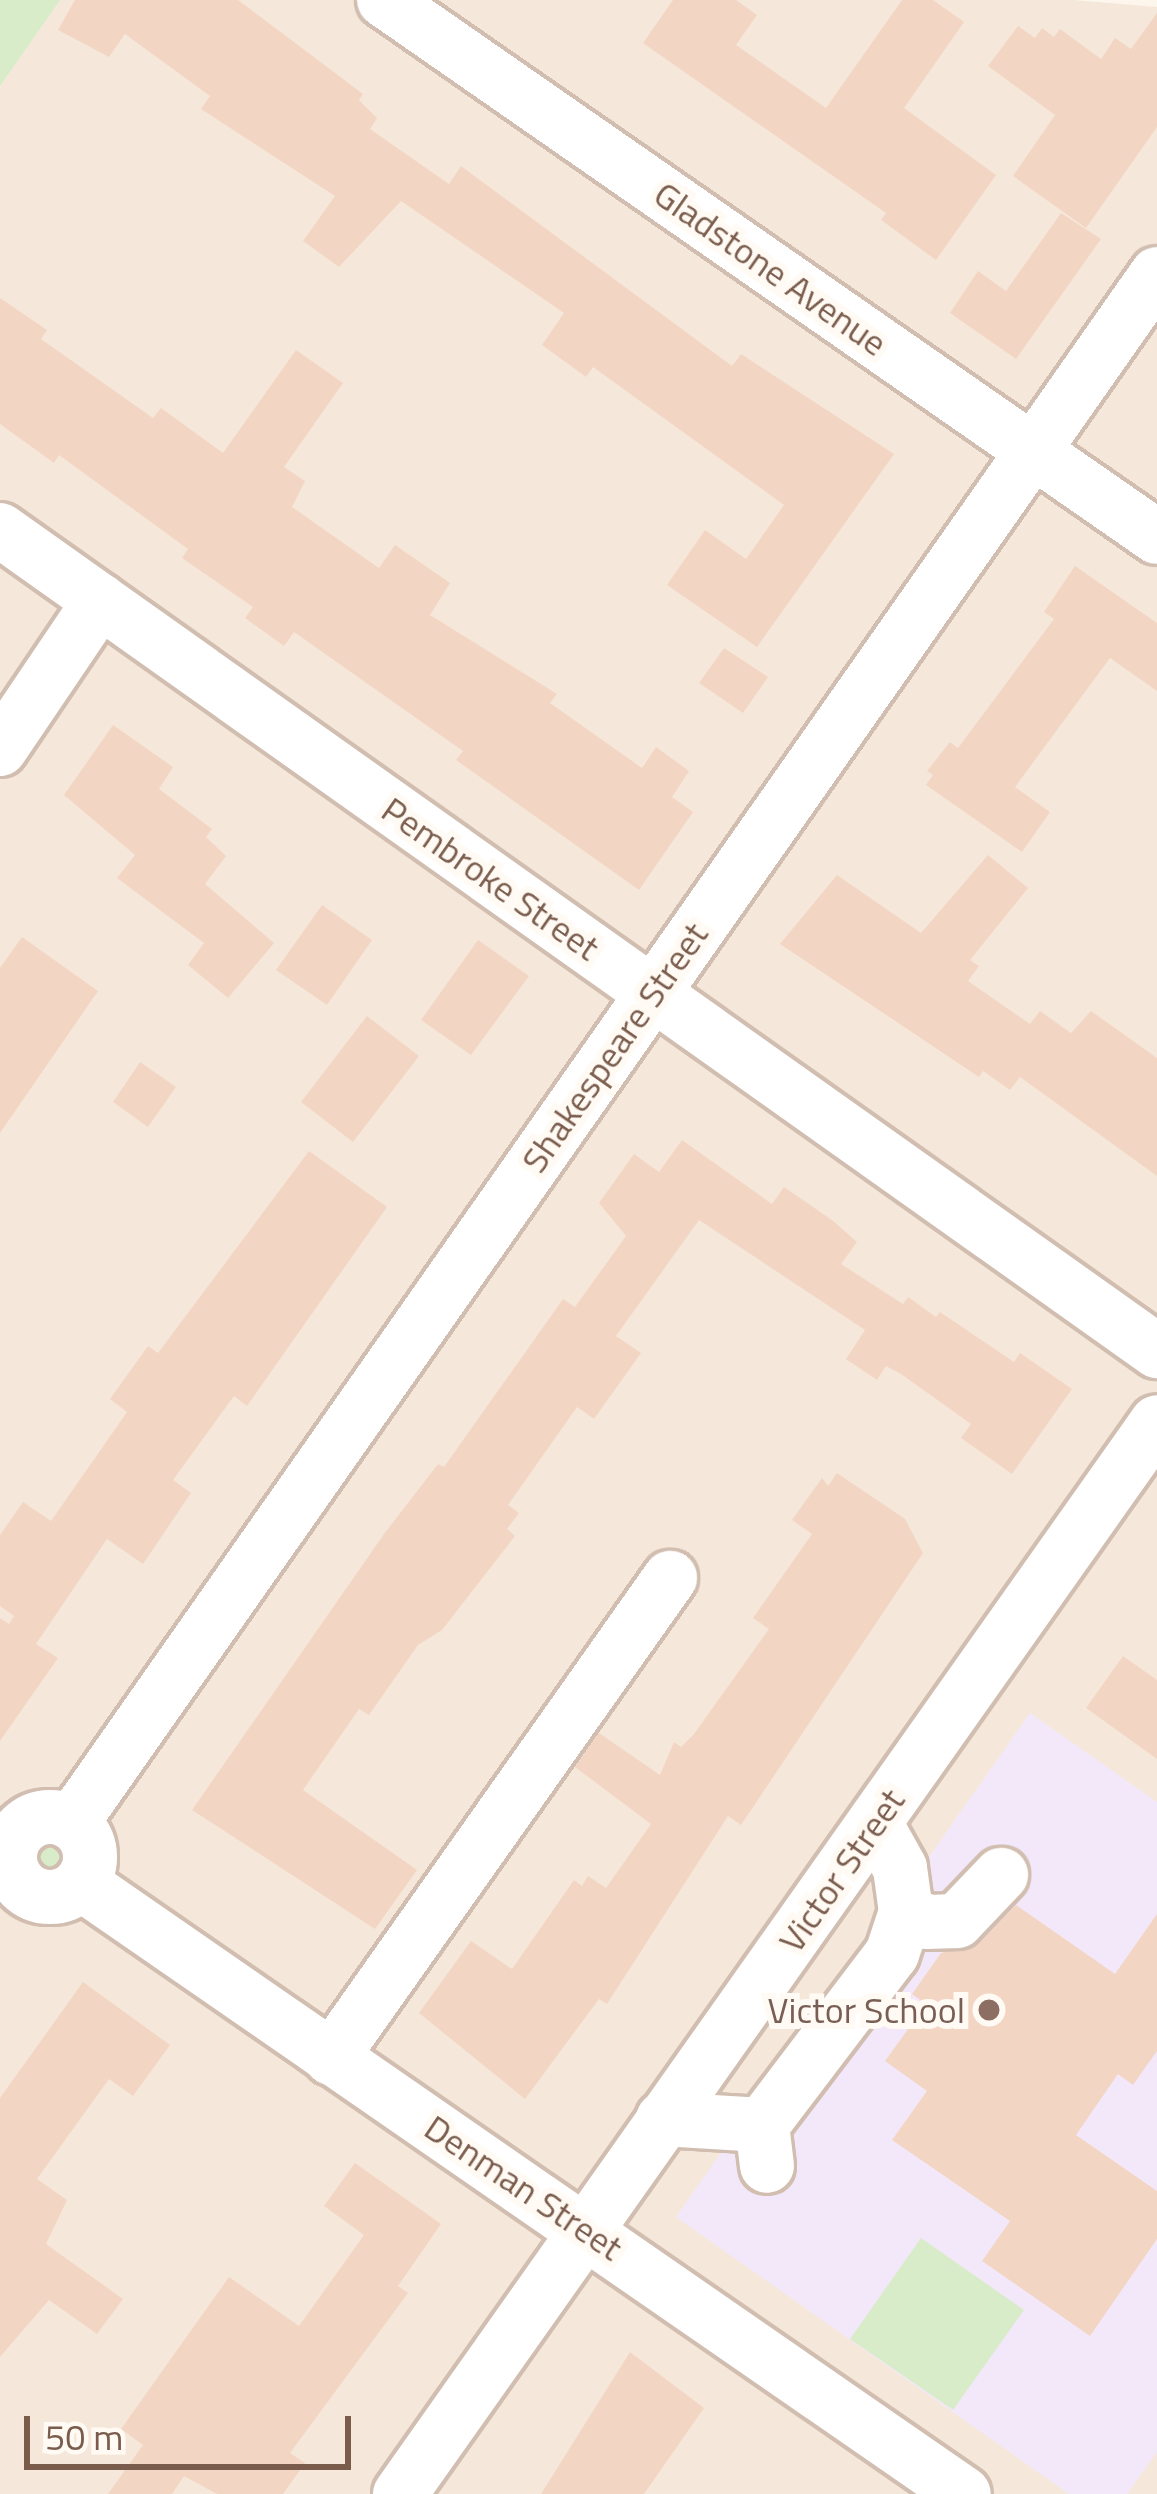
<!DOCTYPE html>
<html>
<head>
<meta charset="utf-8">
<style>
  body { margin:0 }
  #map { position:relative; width:1157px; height:2494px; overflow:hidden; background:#fdf6ec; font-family:"Titillium Web",sans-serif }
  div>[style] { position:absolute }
  .residential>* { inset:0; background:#f5e8da }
  .education>* { inset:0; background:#f3e8fa }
  .green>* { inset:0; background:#d8ecc9 }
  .round { border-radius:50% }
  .building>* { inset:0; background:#f3d5c3 }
  .roads { filter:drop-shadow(3px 0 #d1beb0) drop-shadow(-3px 0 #d1beb0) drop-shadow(0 3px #d1beb0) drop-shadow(0 -3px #d1beb0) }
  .minor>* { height:54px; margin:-27px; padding:0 27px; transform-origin:27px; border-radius:27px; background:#fff }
  .minor>.ring { margin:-27px; padding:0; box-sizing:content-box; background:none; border:54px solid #fff; border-radius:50% }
  .dots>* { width:33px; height:33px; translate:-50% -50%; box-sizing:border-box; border:6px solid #fffaf3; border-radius:50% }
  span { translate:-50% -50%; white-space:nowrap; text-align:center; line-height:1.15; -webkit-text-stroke:12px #fffaf3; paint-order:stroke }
  .street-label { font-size:36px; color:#7a5c4d }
  .education-label { font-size:36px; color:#785e54 }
  .right { translate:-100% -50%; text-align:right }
  .scale { position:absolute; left:24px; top:2416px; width:327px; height:54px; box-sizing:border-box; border:6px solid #7a5c4d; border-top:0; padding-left:15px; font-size:36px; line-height:42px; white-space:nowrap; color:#7a5c4d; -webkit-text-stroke:9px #fffaf3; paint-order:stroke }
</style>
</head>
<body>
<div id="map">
  <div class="residential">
    <i style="clip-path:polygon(0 0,1074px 0,1157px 7px,1157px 2494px,0 2494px)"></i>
  </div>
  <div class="education">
    <i style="clip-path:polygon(1030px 1713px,1157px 1802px,1157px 2452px,1127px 2494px,1069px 2494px,676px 2217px)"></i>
  </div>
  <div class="green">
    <i style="clip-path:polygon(0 0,60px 0,0 86px)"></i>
    <i class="round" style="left:25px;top:1831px;width:50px;height:50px"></i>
    <i style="clip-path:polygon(921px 2238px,1024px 2310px,953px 2410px,850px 2339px)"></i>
  </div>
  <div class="building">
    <i style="clip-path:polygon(75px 0,238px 0,363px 94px,359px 100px,377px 118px,370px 129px,449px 184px,461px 166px,732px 366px,741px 354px,894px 454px,757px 647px,667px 585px,705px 530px,746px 559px,784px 505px,593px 367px,586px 377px,542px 345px,564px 313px,401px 201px,339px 267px,303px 241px,335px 196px,201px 109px,210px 96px,125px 34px,109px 57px,58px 30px)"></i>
    <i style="clip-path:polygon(673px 0,736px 0,757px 15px,736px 45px,826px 108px,902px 0,933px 0,964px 22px,904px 108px,996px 175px,936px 260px,881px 220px,886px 213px,643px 43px)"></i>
    <i style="clip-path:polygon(1157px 13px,1157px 127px,1086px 228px,1013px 176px,1055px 115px,988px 66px,1018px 26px,1035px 38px,1042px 28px,1054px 37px,1060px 29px,1101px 59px,1115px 38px,1131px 49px)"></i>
    <i style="clip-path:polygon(1061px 213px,1101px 239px,1016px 359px,950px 313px,978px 271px,1006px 291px)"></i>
    <i style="clip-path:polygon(0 298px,47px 330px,41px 339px,153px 418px,161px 408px,223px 453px,296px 350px,343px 383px,284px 467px,305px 481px,292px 507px,379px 568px,395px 545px,450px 583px,430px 615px,557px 694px,550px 703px,642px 768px,656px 747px,689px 771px,672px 797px,693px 812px,639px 890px,456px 760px,463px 751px,294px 632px,284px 646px,245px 618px,253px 607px,182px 558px,188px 549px,59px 455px,54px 463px,0 424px)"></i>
    <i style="clip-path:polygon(1075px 566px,1157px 623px,1157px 691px,1110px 658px,1015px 787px,1050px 812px,1022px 852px,926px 785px,933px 775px,927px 771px,950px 742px,958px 748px,1054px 619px,1044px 612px)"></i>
    <i style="clip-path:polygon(724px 648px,768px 677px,743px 713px,699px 683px)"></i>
    <i style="clip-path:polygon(113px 725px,173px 767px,159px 789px,212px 829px,206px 837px,226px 856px,205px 884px,274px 943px,228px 998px,188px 965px,204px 943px,117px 878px,135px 855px,64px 795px)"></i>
    <i style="clip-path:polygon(988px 855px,1028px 888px,970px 960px,979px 966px,968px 981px,1030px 1024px,1040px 1011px,1071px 1033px,1091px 1011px,1157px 1058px,1157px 1176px,1020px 1077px,1010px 1090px,983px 1071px,979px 1077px,780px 944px,837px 875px,921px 933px)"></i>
    <i style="clip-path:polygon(322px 905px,372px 940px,327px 1005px,276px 970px)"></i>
    <i style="clip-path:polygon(22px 937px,98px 991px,0 1133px,0 968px)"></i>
    <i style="clip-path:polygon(478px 940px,529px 976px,471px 1055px,421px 1020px)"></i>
    <i style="clip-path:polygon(367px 1016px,419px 1056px,353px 1142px,301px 1102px)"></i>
    <i style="clip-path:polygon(140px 1062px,176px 1087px,148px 1127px,113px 1102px)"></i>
    <i style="clip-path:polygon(682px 1140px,772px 1204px,784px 1187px,832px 1220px,857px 1242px,841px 1264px,903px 1304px,908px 1297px,936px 1317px,940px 1312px,1014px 1362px,1020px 1353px,1072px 1389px,1012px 1474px,961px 1438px,971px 1424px,901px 1374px,886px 1366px,877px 1380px,846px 1359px,865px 1330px,699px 1220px,616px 1336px,641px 1353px,594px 1419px,577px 1407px,508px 1505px,519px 1513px,507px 1529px,515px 1536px,442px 1630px,418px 1645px,369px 1715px,359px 1709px,303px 1790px,417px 1870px,375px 1929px,192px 1810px,384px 1534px,438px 1464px,444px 1467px,563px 1299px,575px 1307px,626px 1236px,599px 1203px,634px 1154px,659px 1172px)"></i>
    <i style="clip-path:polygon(309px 1151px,387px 1207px,247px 1406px,234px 1396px,173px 1480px,191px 1493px,143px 1564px,107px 1539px,36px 1644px,58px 1658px,0 1741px,0 1618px,9px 1624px,14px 1616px,0 1606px,0 1535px,23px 1502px,51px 1521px,127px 1412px,110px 1399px,148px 1346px,158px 1353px)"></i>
    <i style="clip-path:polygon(837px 1473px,905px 1519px,923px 1553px,741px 1825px,728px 1816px,607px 2004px,599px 1999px,525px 2099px,419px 2013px,471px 1941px,512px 1969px,574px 1880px,582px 1886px,588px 1876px,606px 1888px,651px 1824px,575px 1767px,599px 1733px,660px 1775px,674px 1742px,681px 1747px,694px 1734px,769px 1629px,753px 1618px,812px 1534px,792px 1520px,822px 1478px,828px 1486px)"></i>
    <i style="clip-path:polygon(1123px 1656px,1157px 1680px,1157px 1759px,1086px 1708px)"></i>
    <i style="clip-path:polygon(1016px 1905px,1115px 1974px,1157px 1914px,1157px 2051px,1133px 2085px,1118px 2074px,1076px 2135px,1157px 2191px,1157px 2239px,1090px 2336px,982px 2261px,1010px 2221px,892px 2140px,927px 2091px,885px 2061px,926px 2004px,912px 1994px,941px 1953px,978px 1944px)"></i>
    <i style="clip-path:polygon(83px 1982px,170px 2045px,133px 2096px,109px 2079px,37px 2179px,67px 2200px,46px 2244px,123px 2299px,97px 2334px,49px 2300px,0 2357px,0 2098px)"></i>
    <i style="clip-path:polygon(355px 2163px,441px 2224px,398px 2286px,408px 2293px,290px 2453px,305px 2463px,283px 2494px,217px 2494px,184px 2476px,172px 2494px,108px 2494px,143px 2445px,121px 2429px,229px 2277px,299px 2326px,364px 2235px,324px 2206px)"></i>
    <i style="clip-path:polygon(630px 2352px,704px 2408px,644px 2494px,541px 2494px)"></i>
  </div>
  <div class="roads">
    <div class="minor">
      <i style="left:384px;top:0;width:941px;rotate:34.79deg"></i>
      <i style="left:0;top:530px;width:1419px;rotate:35.36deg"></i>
      <i style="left:0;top:749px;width:179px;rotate:-56deg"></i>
      <i class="ring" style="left:10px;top:1817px;width:26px;height:26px"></i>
      <i style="left:73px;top:1821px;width:1889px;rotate:-54.98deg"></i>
      <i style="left:82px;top:1884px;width:1072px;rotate:34.67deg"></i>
      <i style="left:906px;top:1912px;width:23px;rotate:25deg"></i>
      <i style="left:927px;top:1922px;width:30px;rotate:-2deg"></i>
      <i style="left:957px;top:1921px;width:64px;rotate:-46.3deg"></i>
      <i style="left:331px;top:2058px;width:588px;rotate:-54.77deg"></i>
      <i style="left:663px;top:2119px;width:99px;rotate:3.5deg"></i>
      <i style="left:762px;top:2125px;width:41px;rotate:83deg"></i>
      <i style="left:762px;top:2125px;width:215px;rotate:-52.8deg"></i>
      <i style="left:892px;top:1954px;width:44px;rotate:-71.6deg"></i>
      <i style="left:906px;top:1912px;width:44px;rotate:-97.8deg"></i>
      <i style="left:900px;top:1868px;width:51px;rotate:-119.1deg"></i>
      <i style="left:400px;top:2494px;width:1312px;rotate:-54.77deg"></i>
    </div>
  </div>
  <div class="dots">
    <i style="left:989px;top:2010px;background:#8d6e63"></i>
  </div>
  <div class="street-label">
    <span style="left:771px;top:268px;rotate:35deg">Gladstone Avenue</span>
    <span style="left:491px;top:878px;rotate:35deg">Pembroke Street</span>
    <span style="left:614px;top:1047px;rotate:-55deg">Shakespeare Street</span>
    <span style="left:841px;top:1870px;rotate:-55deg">Victor Street</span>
    <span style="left:524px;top:2187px;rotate:34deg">Denman Street</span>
  </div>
  <div class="education-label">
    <span class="right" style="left:965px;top:2010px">Victor School</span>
  </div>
  <div class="scale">50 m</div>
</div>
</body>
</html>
